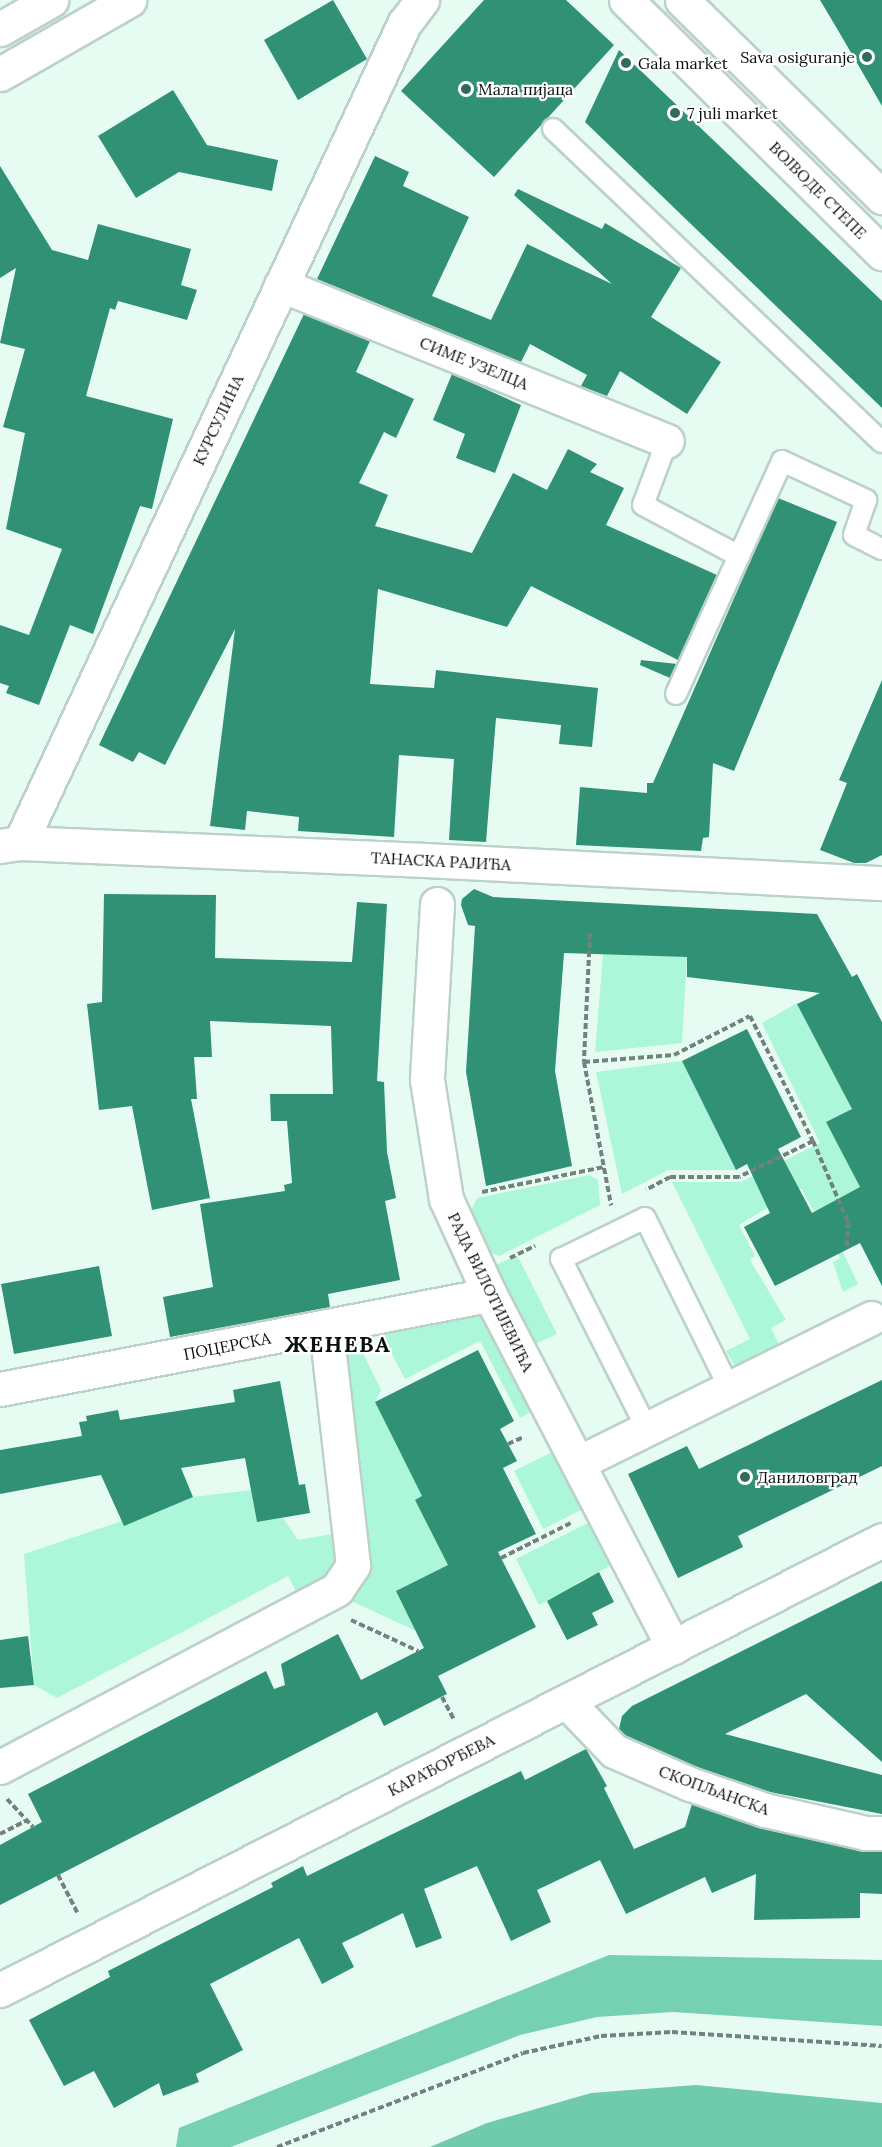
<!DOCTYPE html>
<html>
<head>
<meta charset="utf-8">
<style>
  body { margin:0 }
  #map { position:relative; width:882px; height:2147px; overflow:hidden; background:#e6fcf3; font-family:Lora,serif }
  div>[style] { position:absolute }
  .green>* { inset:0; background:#acf6da }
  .forest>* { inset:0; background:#75d1b2 }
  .water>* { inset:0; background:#6fcbac }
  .building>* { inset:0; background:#309174 }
  .path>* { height:4px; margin-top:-2px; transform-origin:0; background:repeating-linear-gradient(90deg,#73827c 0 6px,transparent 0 9px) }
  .roads { filter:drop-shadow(2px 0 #bcd1c8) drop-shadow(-2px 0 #bcd1c8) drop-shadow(0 2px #bcd1c8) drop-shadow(0 -2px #bcd1c8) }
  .lane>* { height:20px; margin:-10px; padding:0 10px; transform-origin:10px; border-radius:10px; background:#fff }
  .street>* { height:33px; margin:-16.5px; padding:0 16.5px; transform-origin:16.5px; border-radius:16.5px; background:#fff }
  .secondary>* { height:33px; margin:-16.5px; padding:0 16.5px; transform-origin:16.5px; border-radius:16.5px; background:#fff }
  .primary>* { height:33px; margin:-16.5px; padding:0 16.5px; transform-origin:16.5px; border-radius:16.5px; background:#fff }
  .dots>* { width:16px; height:16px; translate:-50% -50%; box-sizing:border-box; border:3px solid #fff; border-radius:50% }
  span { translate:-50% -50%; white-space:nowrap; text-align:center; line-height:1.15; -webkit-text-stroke:4.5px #fff; paint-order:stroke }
  .poi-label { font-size:16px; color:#080f0d }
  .right { translate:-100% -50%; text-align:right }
  .left { translate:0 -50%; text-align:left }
  .street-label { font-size:16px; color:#080f0d }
  .district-label { font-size:22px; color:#080f0d; font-weight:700; letter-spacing:1.5px }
</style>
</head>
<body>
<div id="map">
  <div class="green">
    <i style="clip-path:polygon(603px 954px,687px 957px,682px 1043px,595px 1052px)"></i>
    <i style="clip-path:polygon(797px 1003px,852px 1109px,826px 1122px,881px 1227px,832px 1229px,858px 1284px,843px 1292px,833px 1262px,840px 1258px,801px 1188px,739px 1225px,755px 1256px,750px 1260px,786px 1320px,771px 1328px,782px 1351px,737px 1369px,726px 1351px,750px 1339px,672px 1182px,741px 1182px,820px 1143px,762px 1023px)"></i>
    <i style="clip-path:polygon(682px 1061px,736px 1170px,668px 1170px,622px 1194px,596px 1072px)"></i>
    <i style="clip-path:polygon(589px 1175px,598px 1180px,600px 1205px,499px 1256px,489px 1252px,470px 1212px,477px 1198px)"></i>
    <i style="clip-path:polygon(517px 1255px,557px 1334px,519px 1351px,479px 1273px)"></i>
    <i style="clip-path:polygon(471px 1312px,484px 1318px,534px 1410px,520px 1418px,480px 1341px,405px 1379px,379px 1330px)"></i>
    <i style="clip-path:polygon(358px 1343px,381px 1390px,375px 1402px,401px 1455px,434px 1490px,415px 1500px,448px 1565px,416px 1631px,347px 1599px,300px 1599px,288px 1576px,57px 1698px,34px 1685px,24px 1554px,122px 1521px,124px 1525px,193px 1497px,251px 1490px,257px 1522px,283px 1518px,298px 1540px,348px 1531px,344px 1355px)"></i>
    <i style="clip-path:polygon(556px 1450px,585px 1508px,543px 1529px,514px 1471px)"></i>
    <i style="clip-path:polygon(590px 1522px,612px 1565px,575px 1584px,579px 1592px,566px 1591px,539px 1605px,516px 1559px)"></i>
  </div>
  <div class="forest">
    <i style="clip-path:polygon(609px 1955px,882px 1960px,882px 2026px,673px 2012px,597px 2017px,520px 2035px,231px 2147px,176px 2147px,179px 2128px)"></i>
  </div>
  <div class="water">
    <i style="clip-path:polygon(696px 2085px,882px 2103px,882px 2147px,430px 2147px,487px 2123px,591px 2093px)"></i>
  </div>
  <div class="building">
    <i style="clip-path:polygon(333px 0,367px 59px,298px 100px,264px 40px)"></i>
    <i style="clip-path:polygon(484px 0,566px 0,614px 45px,494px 177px,401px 91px)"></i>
    <i style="clip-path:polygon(820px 0,882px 0,882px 106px,839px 32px)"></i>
    <i style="clip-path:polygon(619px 50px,882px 301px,882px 408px,585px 122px)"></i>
    <i style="clip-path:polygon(173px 90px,207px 145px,278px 160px,272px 191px,179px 172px,136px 198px,98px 136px)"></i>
    <i style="clip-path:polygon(375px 156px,409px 172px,403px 186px,469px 217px,432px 296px,491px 320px,527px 244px,612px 284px,514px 195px,518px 189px,602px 229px,605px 223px,681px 268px,651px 317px,721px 362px,687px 414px,620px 371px,607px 396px,581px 386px,587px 375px,530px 344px,521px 362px,317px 279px)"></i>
    <i style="clip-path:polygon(0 166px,52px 250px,88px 260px,98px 224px,191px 249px,181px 285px,197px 290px,187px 320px,118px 301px,115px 310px,110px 308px,86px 396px,173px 419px,152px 509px,140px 506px,93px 634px,70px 625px,39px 705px,6px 693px,9px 686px,0 683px,0 625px,29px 635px,62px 549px,6px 529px,25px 433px,3px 427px,25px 349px,0 343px,16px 268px,0 278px)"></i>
    <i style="clip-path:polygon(304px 314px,370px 341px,356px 372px,414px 399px,396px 438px,384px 432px,359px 483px,388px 495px,375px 526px,472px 553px,513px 473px,547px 490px,568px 449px,597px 464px,590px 472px,624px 488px,606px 525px,717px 575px,678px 660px,531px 586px,507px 627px,378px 589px,370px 684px,434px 688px,436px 670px,598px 688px,592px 747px,559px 744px,561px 725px,496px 718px,486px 842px,449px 840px,454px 759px,399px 755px,394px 837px,298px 831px,299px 817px,247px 811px,245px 830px,210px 826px,235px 629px,165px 765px,139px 752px,133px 762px,99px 745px)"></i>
    <i style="clip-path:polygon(452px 374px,521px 405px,495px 473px,456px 458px,465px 434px,433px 420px)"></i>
    <i style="clip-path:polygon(778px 498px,837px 522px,734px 771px,713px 763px,709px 837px,703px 838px,701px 851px,576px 845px,580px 787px,647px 793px,647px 783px,653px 783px)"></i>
    <i style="clip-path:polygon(641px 660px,677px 664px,670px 678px,640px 665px)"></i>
    <i style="clip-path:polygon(882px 680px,882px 855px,866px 863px,854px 863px,820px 850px,847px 783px,839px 780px)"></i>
    <i style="clip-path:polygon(474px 889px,493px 897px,817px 914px,852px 977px,857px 974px,882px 1022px,882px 1286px,860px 1243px,775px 1286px,744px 1227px,770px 1213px,747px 1164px,736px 1170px,682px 1061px,747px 1029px,801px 1137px,778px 1149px,812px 1213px,860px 1187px,826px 1122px,852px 1109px,797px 1004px,820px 993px,687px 977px,687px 957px,564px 953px,555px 1071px,572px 1166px,486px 1186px,466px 1072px,475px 926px,468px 925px,461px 905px,462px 899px)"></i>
    <i style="clip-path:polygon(104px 894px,216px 895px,215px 958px,352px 962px,357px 902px,387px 904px,377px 1081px,384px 1082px,387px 1152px,396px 1198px,385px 1201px,400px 1280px,328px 1294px,330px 1307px,170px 1337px,163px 1297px,213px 1287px,200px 1204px,285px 1191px,284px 1185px,292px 1183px,287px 1121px,271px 1121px,270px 1094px,333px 1094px,331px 1026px,210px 1021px,212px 1057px,194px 1057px,197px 1099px,191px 1099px,210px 1198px,152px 1210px,132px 1106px,99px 1110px,87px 1004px,102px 1002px)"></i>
    <i style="clip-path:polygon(99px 1266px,112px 1336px,14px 1354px,1px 1284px)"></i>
    <i style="clip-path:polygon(478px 1350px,514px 1421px,500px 1429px,517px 1461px,503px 1468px,536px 1534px,498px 1552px,536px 1627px,438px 1676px,447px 1694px,384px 1726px,377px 1712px,0 1905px,0 1845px,42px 1822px,28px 1794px,266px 1671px,274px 1689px,285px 1685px,281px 1664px,338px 1634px,361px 1680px,424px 1648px,396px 1591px,448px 1565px,415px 1500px,422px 1496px,375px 1402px)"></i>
    <i style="clip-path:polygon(882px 1380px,882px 1466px,738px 1536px,743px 1547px,678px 1578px,628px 1474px,687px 1446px,699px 1469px)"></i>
    <i style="clip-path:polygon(280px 1381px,299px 1485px,305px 1484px,310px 1513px,257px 1522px,245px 1458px,181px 1468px,193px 1497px,124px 1526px,101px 1475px,0 1494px,0 1450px,82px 1436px,79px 1422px,87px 1421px,86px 1416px,118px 1410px,120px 1420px,235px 1402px,233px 1390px)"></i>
    <i style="clip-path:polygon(599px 1572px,614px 1602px,592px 1613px,598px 1625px,567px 1640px,547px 1601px)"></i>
    <i style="clip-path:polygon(882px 1581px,882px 1762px,806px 1694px,725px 1734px,882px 1775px,882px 1814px,770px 1792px,697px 1767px,625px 1735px,619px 1729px,622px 1716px,632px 1706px)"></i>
    <i style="clip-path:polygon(28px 1636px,34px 1685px,0 1688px,0 1640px)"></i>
    <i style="clip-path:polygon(586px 1749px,607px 1786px,604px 1788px,634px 1849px,685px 1827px,692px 1804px,761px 1828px,862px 1851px,882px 1852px,882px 1894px,860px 1893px,860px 1918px,754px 1920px,756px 1874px,712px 1893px,705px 1877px,626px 1914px,600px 1860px,537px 1890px,551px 1922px,511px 1941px,477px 1866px,424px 1889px,442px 1938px,416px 1948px,403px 1913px,342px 1943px,354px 1967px,322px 1984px,299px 1938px,210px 1984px,243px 2050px,196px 2074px,199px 2082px,163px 2096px,159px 2083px,114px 2108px,94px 2071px,64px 2086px,29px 2020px,110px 1977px,108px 1971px,273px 1887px,271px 1883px,303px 1866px,307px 1876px,521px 1771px,525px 1780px)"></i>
  </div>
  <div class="path">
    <i style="left:590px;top:933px;width:129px;rotate:92.7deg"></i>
    <i style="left:584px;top:1062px;width:146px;rotate:79.3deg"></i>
    <i style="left:584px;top:1062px;width:90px;rotate:-4.4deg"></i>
    <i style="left:674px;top:1055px;width:85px;rotate:-27.2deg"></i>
    <i style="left:750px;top:1016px;width:140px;rotate:63.3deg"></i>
    <i style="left:813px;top:1141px;width:82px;rotate:154.1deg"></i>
    <i style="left:739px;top:1177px;width:69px;rotate:180deg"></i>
    <i style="left:670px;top:1177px;width:27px;rotate:152deg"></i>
    <i style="left:813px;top:1141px;width:88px;rotate:66.6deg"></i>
    <i style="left:848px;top:1222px;width:26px;rotate:92deg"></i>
    <i style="left:482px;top:1192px;width:125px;rotate:-11.6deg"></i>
    <i style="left:510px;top:1258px;width:28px;rotate:-26deg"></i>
    <i style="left:508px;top:1444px;width:17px;rotate:-24deg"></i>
    <i style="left:501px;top:1558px;width:78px;rotate:-26.6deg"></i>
    <i style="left:351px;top:1620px;width:74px;rotate:24.8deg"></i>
    <i style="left:442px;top:1697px;width:26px;rotate:62deg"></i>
    <i style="left:7px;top:1799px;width:38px;rotate:47deg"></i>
    <i style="left:0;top:1834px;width:30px;rotate:-27deg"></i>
    <i style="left:58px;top:1875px;width:42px;rotate:62.8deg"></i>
    <i style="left:277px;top:2147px;width:263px;rotate:-20.9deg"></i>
    <i style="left:523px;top:2053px;width:80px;rotate:-12.3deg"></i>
    <i style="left:601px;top:2036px;width:71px;rotate:-3.2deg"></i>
    <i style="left:672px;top:2032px;width:210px;rotate:3.8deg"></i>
  </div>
  <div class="roads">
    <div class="lane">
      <i style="left:553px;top:129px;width:454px;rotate:43.6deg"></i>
      <i style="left:667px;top:441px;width:68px;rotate:110.6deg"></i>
      <i style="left:643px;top:505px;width:109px;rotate:28deg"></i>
      <i style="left:676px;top:694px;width:256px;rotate:-65.5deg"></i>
      <i style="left:782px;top:461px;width:93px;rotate:24.9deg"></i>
      <i style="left:866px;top:500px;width:37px;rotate:109deg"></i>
      <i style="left:854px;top:535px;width:31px;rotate:27deg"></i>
      <i style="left:647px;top:1429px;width:191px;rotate:-116.8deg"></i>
      <i style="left:561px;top:1259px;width:93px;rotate:-26deg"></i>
      <i style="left:645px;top:1218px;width:191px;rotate:63.6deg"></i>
    </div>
    <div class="street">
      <i style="left:0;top:74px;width:149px;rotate:-29.8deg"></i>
      <i style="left:281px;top:285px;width:416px;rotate:22deg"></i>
      <i style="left:20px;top:843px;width:905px;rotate:-64.88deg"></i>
      <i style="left:404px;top:24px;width:30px;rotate:-53deg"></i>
      <i style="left:0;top:846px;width:20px;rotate:-9deg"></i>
      <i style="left:20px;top:843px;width:406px;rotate:2.4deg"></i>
      <i style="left:426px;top:860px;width:457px;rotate:2.9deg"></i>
      <i style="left:437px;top:904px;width:176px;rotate:93.3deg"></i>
      <i style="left:427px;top:1080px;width:121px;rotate:80.9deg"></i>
      <i style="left:446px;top:1199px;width:106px;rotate:65.4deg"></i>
      <i style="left:490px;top:1295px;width:397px;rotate:62.5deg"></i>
      <i style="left:0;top:1389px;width:499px;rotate:-10.9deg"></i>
      <i style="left:578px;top:1463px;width:327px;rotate:-26.3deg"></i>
      <i style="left:568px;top:1703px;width:66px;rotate:46.2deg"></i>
      <i style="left:614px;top:1751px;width:83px;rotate:23.5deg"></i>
      <i style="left:690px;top:1784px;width:79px;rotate:19.1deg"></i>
      <i style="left:765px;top:1810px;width:104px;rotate:12.8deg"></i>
      <i style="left:866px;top:1833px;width:16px"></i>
      <i style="left:0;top:1767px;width:381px;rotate:-27.8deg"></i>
      <i style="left:337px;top:1589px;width:29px;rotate:-56deg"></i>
      <i style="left:353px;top:1565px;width:240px;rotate:-96.5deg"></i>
    </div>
    <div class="secondary">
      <i style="left:626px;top:0;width:360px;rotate:44.7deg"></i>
      <i style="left:682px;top:0;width:281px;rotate:44.6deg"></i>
      <i style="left:0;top:1990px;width:990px;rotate:-27.03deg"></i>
    </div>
    <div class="primary">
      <i style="left:0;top:29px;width:59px;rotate:-29.6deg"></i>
    </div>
  </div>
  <div class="dots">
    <i style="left:867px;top:57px;background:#2e6b58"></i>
    <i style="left:626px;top:63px;background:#2e6b58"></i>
    <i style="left:466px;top:89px;background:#2e6b58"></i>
    <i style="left:675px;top:113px;background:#2e6b58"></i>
    <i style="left:745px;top:1477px;background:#2e6b58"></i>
  </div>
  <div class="poi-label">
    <span class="right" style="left:855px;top:57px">Sava osiguranje</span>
    <span class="left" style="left:638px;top:63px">Gala market</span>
    <span class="left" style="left:478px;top:89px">Мала пијаца</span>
    <span class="left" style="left:687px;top:113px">7 juli market</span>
    <span class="left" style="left:757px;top:1477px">Даниловград</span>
  </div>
  <div class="street-label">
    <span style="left:818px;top:190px;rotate:45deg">ВОЈВОДЕ СТЕПЕ</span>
    <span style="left:474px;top:363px;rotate:22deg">СИМЕ УЗЕЛЦА</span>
    <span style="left:218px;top:420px;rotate:-65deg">КУРСУЛИНА</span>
    <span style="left:441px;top:861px;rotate:3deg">ТАНАСКА РАЈИЋА</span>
    <span style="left:491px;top:1292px;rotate:64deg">РАДА ВИЛОТИЈЕВИЋА</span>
    <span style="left:227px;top:1346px;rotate:-11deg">ПОЦЕРСКА</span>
    <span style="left:441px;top:1765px;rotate:-27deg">КАРАЂОРЂЕВА</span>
    <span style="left:714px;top:1790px;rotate:20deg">СКОПЉАНСКА</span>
  </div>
  <div class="district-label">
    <span style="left:338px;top:1345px">ЖЕНЕВА</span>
  </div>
</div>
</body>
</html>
